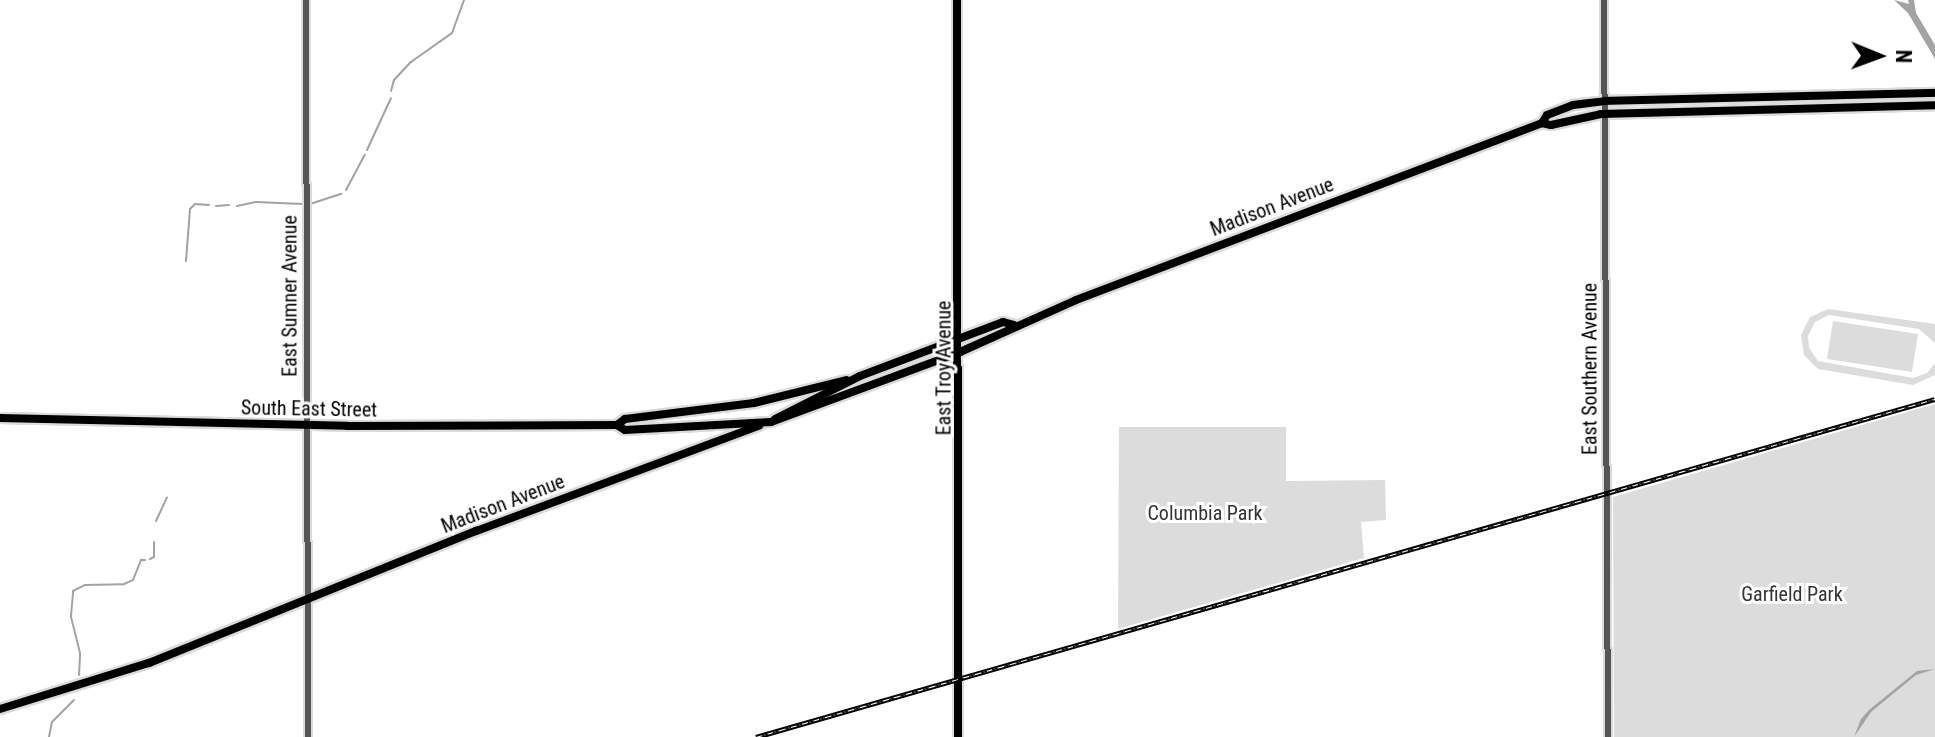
<!DOCTYPE html>
<html>
<head>
<meta charset="utf-8">
<style>
  body { margin:0 }
  #map { position:relative; width:1935px; height:737px; overflow:hidden; background:#fff; font-family:"Roboto Condensed",sans-serif }
  div>[style] { position:absolute }
  .green>* { inset:0; background:#dcdcdc }
  .water>* { inset:0; background:#a3a3a3 }
  .stream>* { height:2px; margin:-1px; padding:0 1px; transform-origin:1px; border-radius:1px; background:#a3a3a3 }
  .roads { filter:drop-shadow(2px 0 #dbdbdb) drop-shadow(-2px 0 #dbdbdb) drop-shadow(0 2px #dbdbdb) drop-shadow(0 -2px #dbdbdb) }
  .minor>* { height:6px; margin:-3px; padding:0 3px; transform-origin:3px; border-radius:3px; background:#555 }
  .major>* { height:8px; margin:-4px; padding:0 4px; transform-origin:4px; border-radius:4px; background:#000 }
  .rail>* { height:5px; margin-top:-2.5px; transform-origin:0; background:repeating-linear-gradient(90deg,#fff 0 6px,#000 0 12px); box-sizing:border-box; border-block:2px solid #000 }
  span { translate:-50% -50%; white-space:nowrap; text-align:center; line-height:1.15; -webkit-text-stroke:6px #fff; paint-order:stroke }
  .street-label { font-size:20px; color:#000 }
  .park-label { font-size:20px; color:#333 }
  .north { position:absolute; left:1839px; top:16px; width:80px; height:80px; -webkit-text-stroke:6px #fff; paint-order:stroke; rotate:91deg; font-size:22px; font-weight:700; line-height:32px; text-align:center; color:#000 }
  .north::after { content:''; display:block; margin:auto; width:28px; height:36px; background:#000; clip-path:polygon(50% 0,100% 100%,50% 72%,0 100%) }
</style>
</head>
<body>
<div id="map">
  <div class="green">
    <i style="clip-path:polygon(1828px 309px,1935px 324px,1935px 343px,1919px 329px,1829px 315px,1815px 322px,1808px 336px,1809px 348px,1818px 361px,1913px 378px,1927px 373px,1935px 363px,1935px 375px,1913px 385px,1818px 369px,1804px 355px,1801px 335px,1810px 317px)"></i>
    <i style="clip-path:polygon(1833px 321px,1918px 334px,1912px 372px,1827px 359px)"></i>
    <i style="clip-path:polygon(1935px 404px,1935px 737px,1614px 737px,1613px 497px)"></i>
    <i style="clip-path:polygon(1119px 427px,1286px 427px,1286px 481px,1385px 480px,1386px 520px,1361px 522px,1364px 558px,1118px 629px)"></i>
  </div>
  <div class="water">
    <i style="clip-path:polygon(1894px 0,1909px 4px,1908px 0,1914px 0,1916px 13px,1935px 45px,1935px 59px,1908px 13px)"></i>
    <i style="clip-path:polygon(1935px 669px,1916px 675px,1871px 712px,1854px 737px,1861px 719px,1869px 710px,1917px 671px)"></i>
  </div>
  <div class="stream">
    <i style="left:391px;top:91px;width:11px;rotate:-75deg"></i>
    <i style="left:394px;top:80px;width:25px;rotate:-47deg"></i>
    <i style="left:411px;top:62px;width:50px;rotate:-35.3deg"></i>
    <i style="left:452px;top:33px;width:35px;rotate:-70deg"></i>
    <i style="left:367px;top:150px;width:57px;rotate:-65.2deg"></i>
    <i style="left:346px;top:190px;width:40px;rotate:-62deg"></i>
    <i style="left:310px;top:204px;width:33px;rotate:-18deg"></i>
    <i style="left:216px;top:206px;width:13px;rotate:-4deg"></i>
    <i style="left:237px;top:206px;width:19px;rotate:-12deg"></i>
    <i style="left:256px;top:202px;width:47px;rotate:2.4deg"></i>
    <i style="left:186px;top:261px;width:52px;rotate:-85.6deg"></i>
    <i style="left:190px;top:209px;width:7px;rotate:-45deg"></i>
    <i style="left:195px;top:204px;width:14px;rotate:4deg"></i>
    <i style="left:156px;top:521px;width:26px;rotate:-65deg"></i>
    <i style="left:150px;top:559px;width:4px;rotate:-27deg"></i>
    <i style="left:154px;top:557px;width:15px;rotate:-90deg"></i>
    <i style="left:79px;top:675px;width:22px;rotate:-87deg"></i>
    <i style="left:80px;top:653px;width:38px;rotate:-104deg"></i>
    <i style="left:71px;top:616px;width:25px;rotate:-85deg"></i>
    <i style="left:73px;top:591px;width:13px;rotate:-27deg"></i>
    <i style="left:85px;top:585px;width:39px;rotate:-1deg"></i>
    <i style="left:124px;top:584px;width:10px;rotate:-24deg"></i>
    <i style="left:133px;top:580px;width:22px;rotate:-68deg"></i>
    <i style="left:141px;top:560px;width:4px"></i>
    <i style="left:49px;top:737px;width:15px;rotate:-79deg"></i>
    <i style="left:52px;top:722px;width:31px;rotate:-45deg"></i>
  </div>
  <div class="roads">
    <div class="minor">
      <i style="left:306px;top:0;width:737px;rotate:89.84deg"></i>
      <i style="left:1604px;top:0;width:737px;rotate:89.69deg"></i>
    </div>
    <div class="major">
      <i style="left:957px;top:0;width:737px;rotate:89.92deg"></i>
      <i style="left:1542px;top:123px;width:9px;rotate:13deg"></i>
      <i style="left:1551px;top:125px;width:51px;rotate:-12.4deg"></i>
      <i style="left:1601px;top:114px;width:334px;rotate:-1.5deg"></i>
      <i style="left:0;top:418px;width:347px;rotate:1.3deg"></i>
      <i style="left:347px;top:426px;width:270px;rotate:-0.2deg"></i>
      <i style="left:617px;top:425px;width:9px;rotate:32deg"></i>
      <i style="left:625px;top:430px;width:146px;rotate:-3.1deg"></i>
      <i style="left:771px;top:422px;width:202px;rotate:-20.3deg"></i>
      <i style="left:960px;top:352px;width:127px;rotate:-24.1deg"></i>
      <i style="left:1076px;top:300px;width:498px;rotate:-20.8deg"></i>
      <i style="left:1542px;top:123px;width:9px;rotate:-58deg"></i>
      <i style="left:1547px;top:115px;width:28px;rotate:-21deg"></i>
      <i style="left:1573px;top:105px;width:32px;rotate:-7deg"></i>
      <i style="left:1605px;top:101px;width:330px;rotate:-1.4deg"></i>
      <i style="left:775px;top:419px;width:95px;rotate:-26.8deg"></i>
      <i style="left:860px;top:376px;width:153px;rotate:-20.7deg"></i>
      <i style="left:1003px;top:322px;width:11px;rotate:15deg"></i>
      <i style="left:617px;top:425px;width:10px;rotate:-37deg"></i>
      <i style="left:625px;top:419px;width:130px;rotate:-7.1deg"></i>
      <i style="left:754px;top:403px;width:95px;rotate:-14deg"></i>
      <i style="left:0;top:709px;width:156px;rotate:-17.2deg"></i>
      <i style="left:149px;top:663px;width:353px;rotate:-22deg"></i>
      <i style="left:476px;top:531px;width:302px;rotate:-20.4deg"></i>
    </div>
  </div>
  <div class="rail">
    <i style="left:756px;top:737px;width:1226px;rotate:-16deg"></i>
  </div>
  <div class="street-label">
    <span style="left:1272px;top:207px;rotate:-21deg">Madison Avenue</span>
    <span style="left:290px;top:296px;rotate:-90deg">East Sumner Avenue</span>
    <span style="left:944px;top:368px;rotate:-90deg">East Troy Avenue</span>
    <span style="left:1590px;top:369px;rotate:-90deg">East Southern Avenue</span>
    <span style="left:309px;top:409px;rotate:1deg">South East Street</span>
    <span style="left:503px;top:504px;rotate:-21deg">Madison Avenue</span>
  </div>
  <div class="park-label">
    <span style="left:1205px;top:513px">Columbia Park</span>
    <span style="left:1792px;top:594px">Garfield Park</span>
  </div>
  <div class="north">N</div>
</div>
</body>
</html>
